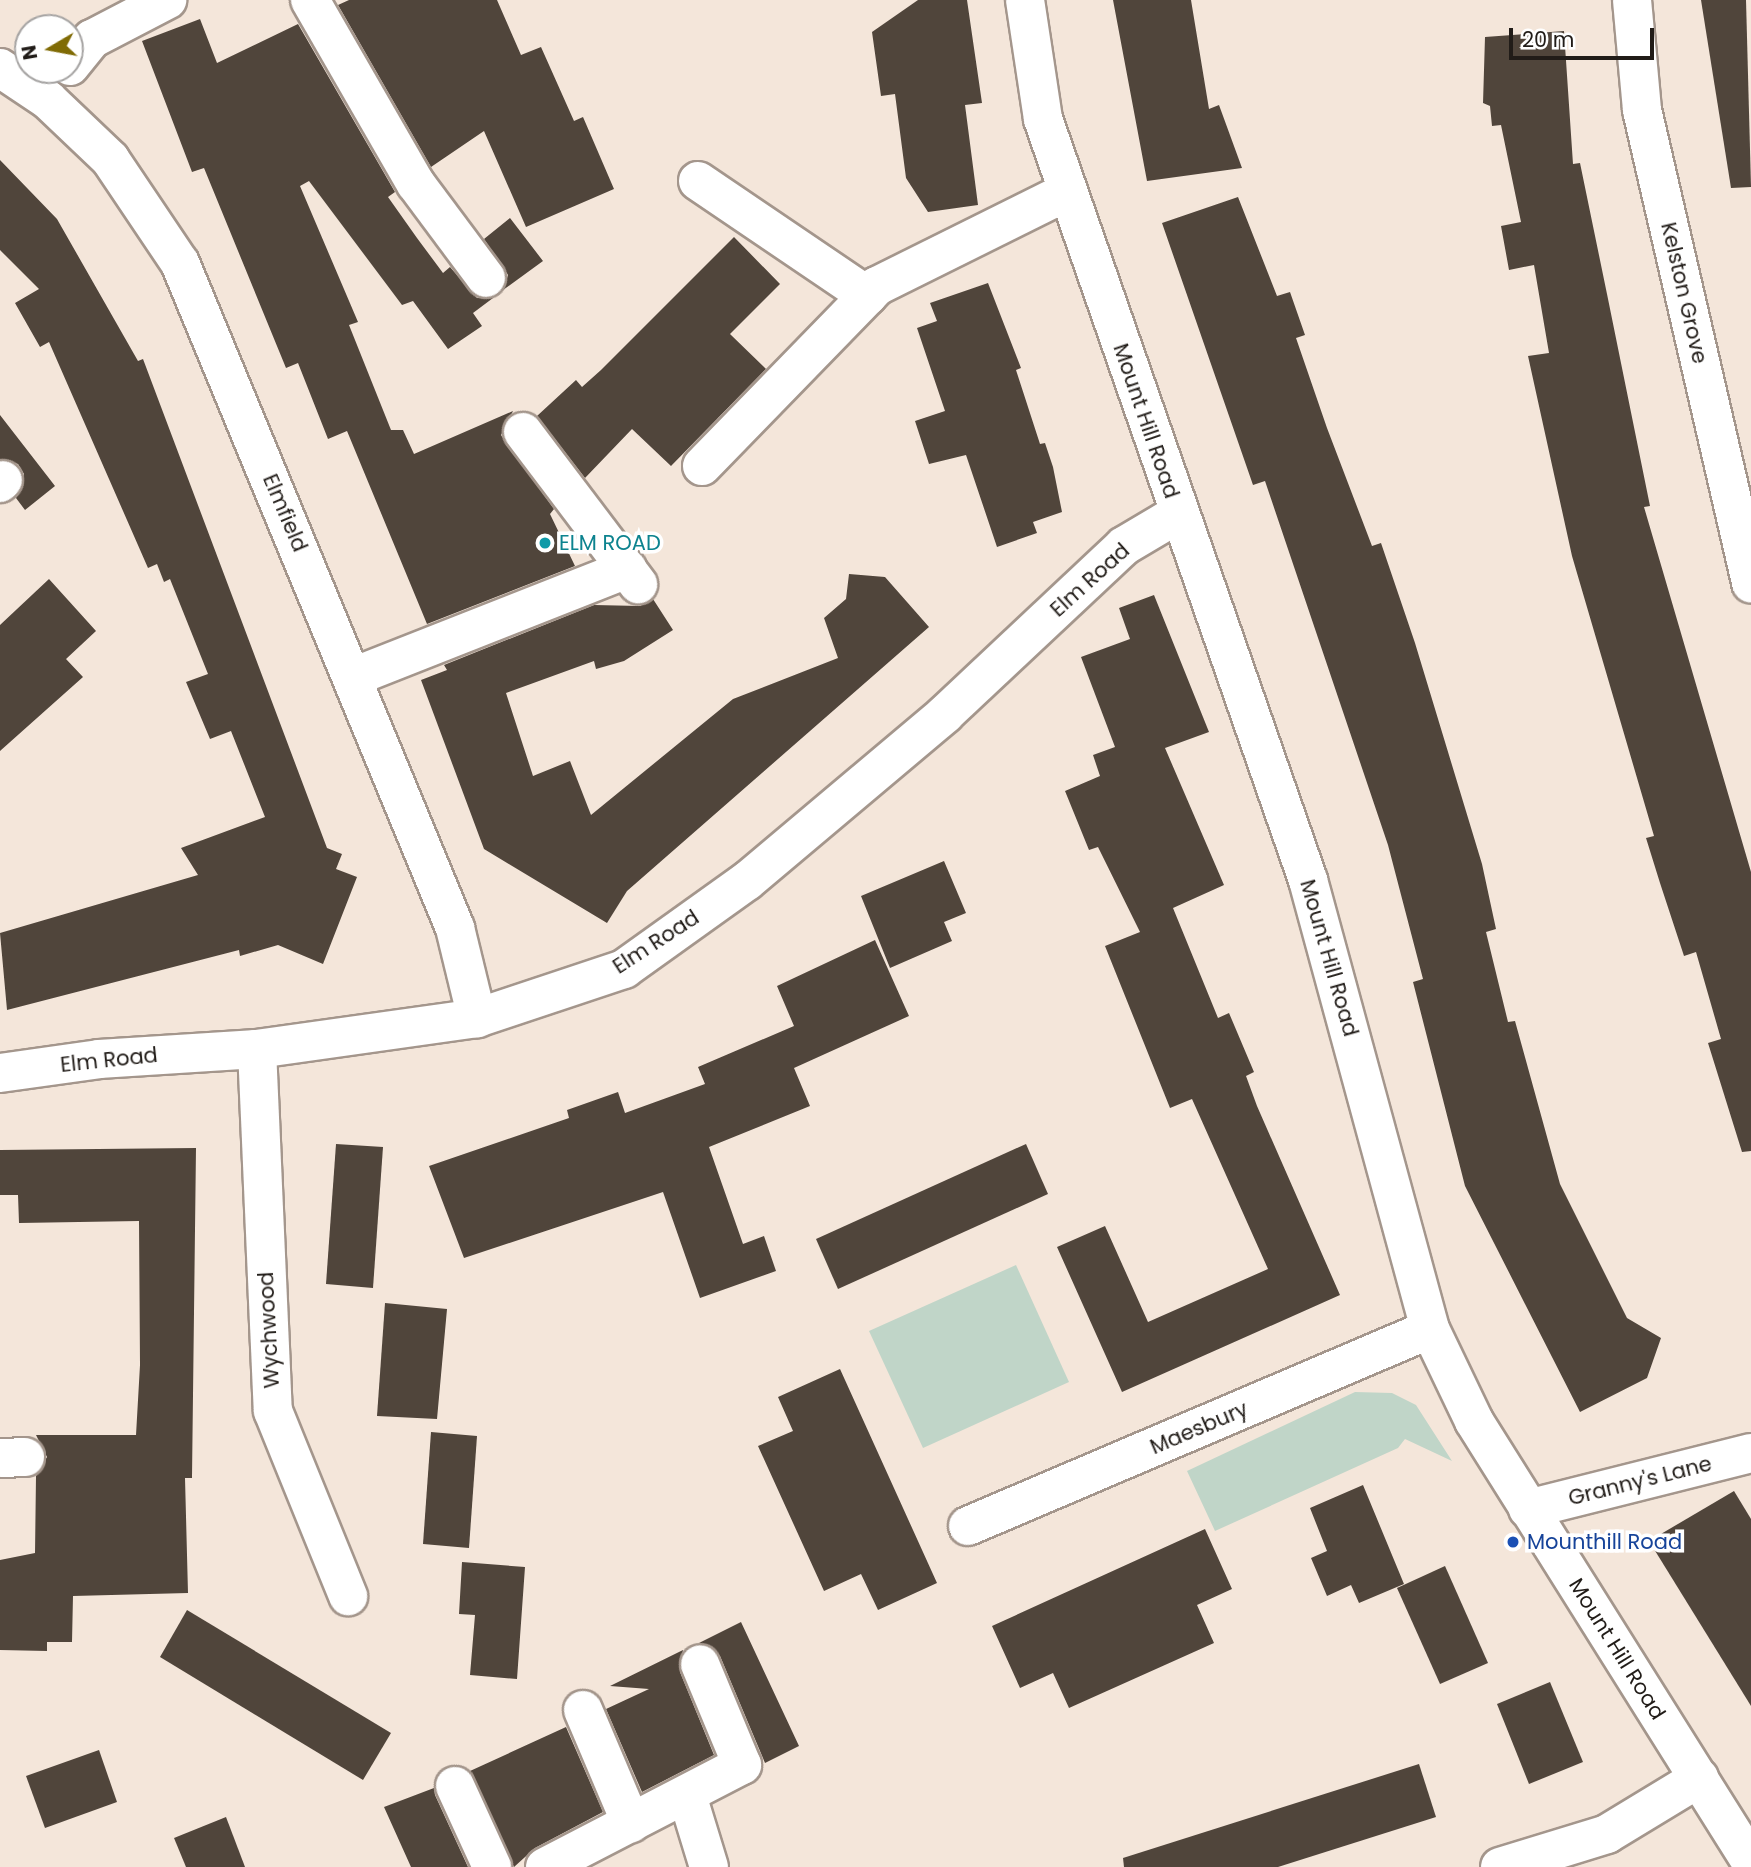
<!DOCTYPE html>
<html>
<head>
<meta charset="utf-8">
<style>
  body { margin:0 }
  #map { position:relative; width:1751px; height:1867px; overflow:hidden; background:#f4e6da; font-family:Poppins,sans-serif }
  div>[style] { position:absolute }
  .green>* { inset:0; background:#c0d5c8 }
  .building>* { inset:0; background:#50453b }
  .roads { filter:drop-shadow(2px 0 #a4968c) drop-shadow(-2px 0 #a4968c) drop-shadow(0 2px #a4968c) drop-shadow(0 -2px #a4968c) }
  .minor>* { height:38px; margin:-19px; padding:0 19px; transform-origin:19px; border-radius:19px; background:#fff }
  .dots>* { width:19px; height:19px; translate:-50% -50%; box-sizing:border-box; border:4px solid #fff; border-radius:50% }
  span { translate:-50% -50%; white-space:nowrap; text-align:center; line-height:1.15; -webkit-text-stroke:7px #fff; paint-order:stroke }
  .street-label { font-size:21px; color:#211c18 }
  .culture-label { font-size:21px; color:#0d838f }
  .left { translate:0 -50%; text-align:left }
  .transit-label { font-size:21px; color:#164399 }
  .north { position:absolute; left:14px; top:14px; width:70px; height:70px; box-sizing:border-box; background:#fff; border:2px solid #a6a4a3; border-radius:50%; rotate:260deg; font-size:19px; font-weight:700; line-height:28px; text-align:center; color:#211c18 }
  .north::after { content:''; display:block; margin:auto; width:24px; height:32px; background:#806b05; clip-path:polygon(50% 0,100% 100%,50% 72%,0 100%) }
  .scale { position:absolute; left:1509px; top:28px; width:145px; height:32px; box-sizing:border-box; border:4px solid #211c18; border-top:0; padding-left:9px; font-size:21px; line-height:24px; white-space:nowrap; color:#211c18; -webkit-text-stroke:5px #fff; paint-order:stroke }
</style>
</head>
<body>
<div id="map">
  <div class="green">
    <i style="clip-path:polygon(1016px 1265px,1069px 1382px,923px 1448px,869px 1331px)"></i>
    <i style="clip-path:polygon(1355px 1392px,1392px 1393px,1416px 1405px,1452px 1461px,1405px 1439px,1398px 1448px,1215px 1531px,1187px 1471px)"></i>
  </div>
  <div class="building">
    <i style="clip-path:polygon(349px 0,497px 0,521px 55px,541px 47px,574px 121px,583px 117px,614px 189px,526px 227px,484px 131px,431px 167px,338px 5px)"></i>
    <i style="clip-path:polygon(918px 0,967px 0,982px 103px,965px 105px,978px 205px,928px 212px,906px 178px,895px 94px,881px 96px,872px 32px)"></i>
    <i style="clip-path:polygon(1113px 0,1191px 0,1209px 109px,1219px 105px,1242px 168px,1147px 181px)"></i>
    <i style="clip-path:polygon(1701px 0,1746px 0,1751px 187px,1731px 188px)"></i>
    <i style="clip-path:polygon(200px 19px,217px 63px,298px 24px,395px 192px,388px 197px,417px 238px,443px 273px,450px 267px,477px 298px,493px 298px,473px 313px,482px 326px,448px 349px,413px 301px,402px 305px,309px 181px,300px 186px,358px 322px,349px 325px,391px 430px,403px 430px,414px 454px,513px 411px,501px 435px,554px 509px,550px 514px,575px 566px,427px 624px,347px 431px,328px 439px,298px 363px,286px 368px,204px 168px,192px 172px,142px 41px)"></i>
    <i style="clip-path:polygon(1564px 31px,1573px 164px,1580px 163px,1607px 294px,1650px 506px,1644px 507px,1751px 872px,1751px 1151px,1742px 1152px,1708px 1043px,1721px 1039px,1696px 952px,1684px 956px,1660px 883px,1646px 838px,1654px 836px,1572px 556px,1528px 356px,1549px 353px,1534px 265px,1509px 270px,1501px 226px,1521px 222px,1501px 125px,1492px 126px,1490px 106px,1483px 103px,1485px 37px)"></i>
    <i style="clip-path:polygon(0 160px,57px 219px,138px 361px,143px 359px,327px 848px,342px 854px,336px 869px,357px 877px,323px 964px,278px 945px,240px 956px,239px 950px,7px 1010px,0 933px,198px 875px,181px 848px,265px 817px,231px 731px,210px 739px,186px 682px,208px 674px,170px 579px,164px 582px,157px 564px,148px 568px,49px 342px,40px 347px,15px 303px,39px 289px,0 250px)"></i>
    <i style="clip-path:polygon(1238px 197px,1277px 296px,1290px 292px,1305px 335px,1296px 338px,1327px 428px,1372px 546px,1381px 543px,1415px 643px,1482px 864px,1496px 929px,1486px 932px,1508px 1022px,1515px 1021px,1560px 1184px,1627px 1318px,1661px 1338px,1647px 1378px,1580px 1412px,1465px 1186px,1413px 982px,1423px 979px,1388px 845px,1265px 481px,1253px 485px,1162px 223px)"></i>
    <i style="clip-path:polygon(510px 218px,543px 261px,503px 290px,508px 275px,484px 239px)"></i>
    <i style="clip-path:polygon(734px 237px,780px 284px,730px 334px,766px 369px,671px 466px,632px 429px,585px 478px,537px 416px,576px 380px,582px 387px,601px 370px)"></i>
    <i style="clip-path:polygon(988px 283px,1021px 368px,1016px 370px,1040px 444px,1045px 443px,1053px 467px,1062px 512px,1033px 522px,1037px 533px,997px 547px,966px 455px,929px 464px,915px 421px,945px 411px,917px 328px,937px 321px,930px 303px)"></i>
    <i style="clip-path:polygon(0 415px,55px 486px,25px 510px,16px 498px,24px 474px,18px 464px,0 459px)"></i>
    <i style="clip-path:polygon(849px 574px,885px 577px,929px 627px,627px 891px,607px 923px,484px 849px,421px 680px,447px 670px,444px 665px,594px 605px,640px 606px,653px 599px,673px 630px,624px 661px,596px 669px,594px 661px,506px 693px,533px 776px,570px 761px,591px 815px,733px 699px,838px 658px,824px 618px,846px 599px)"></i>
    <i style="clip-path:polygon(49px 579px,96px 631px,66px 659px,83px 677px,0 751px,0 625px)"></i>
    <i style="clip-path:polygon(1154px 595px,1209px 732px,1165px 748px,1224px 885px,1173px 908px,1218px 1018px,1229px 1013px,1254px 1072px,1246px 1076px,1257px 1106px,1340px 1295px,1122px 1392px,1057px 1247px,1105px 1226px,1148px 1322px,1268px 1269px,1192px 1099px,1170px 1108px,1105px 946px,1140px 932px,1098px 847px,1089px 850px,1065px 791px,1100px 776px,1093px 755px,1115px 747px,1081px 657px,1130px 639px,1119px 608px)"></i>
    <i style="clip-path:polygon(944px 861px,966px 913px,944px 922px,952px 941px,890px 968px,861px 896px)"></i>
    <i style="clip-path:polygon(875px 940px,909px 1016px,794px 1068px,810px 1106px,709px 1147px,743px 1244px,764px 1236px,776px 1271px,700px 1298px,663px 1192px,464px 1258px,429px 1166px,569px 1118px,567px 1110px,618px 1092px,625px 1113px,705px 1084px,698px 1067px,794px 1026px,777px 986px)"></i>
    <i style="clip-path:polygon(336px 1144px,383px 1147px,373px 1288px,326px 1284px)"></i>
    <i style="clip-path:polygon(1026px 1144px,1048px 1194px,838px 1289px,816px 1239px)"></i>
    <i style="clip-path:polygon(196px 1148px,192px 1478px,185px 1478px,188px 1593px,73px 1596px,72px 1642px,47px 1642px,47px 1651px,0 1650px,0 1560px,35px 1553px,36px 1476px,47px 1457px,36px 1435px,136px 1435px,140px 1365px,139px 1221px,19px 1223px,18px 1195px,0 1195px,0 1150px)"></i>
    <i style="clip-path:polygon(385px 1303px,447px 1309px,437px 1419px,377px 1416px)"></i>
    <i style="clip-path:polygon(840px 1369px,937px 1583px,878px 1610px,861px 1574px,824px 1591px,758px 1446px,793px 1431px,778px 1397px)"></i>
    <i style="clip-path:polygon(431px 1432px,477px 1436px,469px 1548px,423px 1544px)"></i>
    <i style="clip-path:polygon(1363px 1485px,1404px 1584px,1359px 1603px,1351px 1585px,1327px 1596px,1311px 1558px,1327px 1551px,1310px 1508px)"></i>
    <i style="clip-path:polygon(1734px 1491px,1751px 1519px,1751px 1706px,1649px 1541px)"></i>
    <i style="clip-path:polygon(1205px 1529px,1232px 1589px,1197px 1605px,1214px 1643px,1069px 1708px,1053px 1673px,1020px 1688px,992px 1626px)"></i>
    <i style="clip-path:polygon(462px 1562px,525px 1567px,517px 1679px,470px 1675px,475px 1615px,459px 1614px)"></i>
    <i style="clip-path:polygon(1445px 1566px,1488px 1663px,1440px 1684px,1397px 1588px)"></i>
    <i style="clip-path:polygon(187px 1610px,391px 1733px,363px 1780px,160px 1657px)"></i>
    <i style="clip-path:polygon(741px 1622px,799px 1746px,765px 1763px,720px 1656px,699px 1643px)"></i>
    <i style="clip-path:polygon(683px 1650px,680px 1672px,714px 1755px,642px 1792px,606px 1709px,649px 1689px,610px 1686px)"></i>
    <i style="clip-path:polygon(1550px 1682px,1583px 1762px,1529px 1784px,1497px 1704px)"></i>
    <i style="clip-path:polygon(566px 1727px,603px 1812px,535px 1848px,514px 1867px,470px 1771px)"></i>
    <i style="clip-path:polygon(99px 1750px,117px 1802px,45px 1828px,26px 1776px)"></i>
    <i style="clip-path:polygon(1419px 1764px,1436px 1817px,1278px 1867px,1124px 1867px,1123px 1858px)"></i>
    <i style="clip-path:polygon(434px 1788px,435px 1795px,468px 1867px,411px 1867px,384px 1807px)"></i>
    <i style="clip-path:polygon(226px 1817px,245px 1867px,186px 1867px,174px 1838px)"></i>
  </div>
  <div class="roads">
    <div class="minor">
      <i style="left:310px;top:0;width:212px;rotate:60.1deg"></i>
      <i style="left:416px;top:184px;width:117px;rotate:53.3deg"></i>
      <i style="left:1025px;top:0;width:120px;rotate:81.4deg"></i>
      <i style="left:1043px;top:119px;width:806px;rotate:70.8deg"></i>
      <i style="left:1308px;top:880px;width:465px;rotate:74.8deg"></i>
      <i style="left:1430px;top:1329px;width:102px;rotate:64.4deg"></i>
      <i style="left:1474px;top:1421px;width:521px;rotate:57.87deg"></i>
      <i style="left:1632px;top:0;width:110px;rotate:84.8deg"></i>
      <i style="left:1642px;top:110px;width:486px;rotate:77deg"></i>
      <i style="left:70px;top:66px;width:35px;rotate:-51deg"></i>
      <i style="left:92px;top:39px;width:85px;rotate:-27.5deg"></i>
      <i style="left:0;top:68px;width:58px;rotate:33.7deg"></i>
      <i style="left:48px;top:100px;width:86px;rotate:43.6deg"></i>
      <i style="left:110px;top:159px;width:125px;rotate:56.1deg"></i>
      <i style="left:180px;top:263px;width:720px;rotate:67.53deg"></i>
      <i style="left:455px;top:928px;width:93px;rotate:76.3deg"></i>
      <i style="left:698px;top:181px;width:205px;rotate:34.1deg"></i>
      <i style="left:523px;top:432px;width:191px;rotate:52.9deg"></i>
      <i style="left:702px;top:466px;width:251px;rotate:-45.8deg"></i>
      <i style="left:877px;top:286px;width:213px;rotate:-26.4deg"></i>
      <i style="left:0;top:483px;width:4px;rotate:-45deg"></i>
      <i style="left:353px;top:677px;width:295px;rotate:-21.5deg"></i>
      <i style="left:257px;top:1049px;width:362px;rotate:87.5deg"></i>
      <i style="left:273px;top:1411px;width:200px;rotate:67.9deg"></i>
      <i style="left:0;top:1073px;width:100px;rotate:-8deg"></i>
      <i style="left:99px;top:1059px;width:158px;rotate:-3.6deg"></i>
      <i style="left:257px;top:1049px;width:222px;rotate:-8deg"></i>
      <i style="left:477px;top:1018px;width:155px;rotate:-18.4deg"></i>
      <i style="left:624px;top:969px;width:151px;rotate:-35.6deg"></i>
      <i style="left:747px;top:881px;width:259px;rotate:-40.1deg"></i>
      <i style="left:945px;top:714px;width:245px;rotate:-43.2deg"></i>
      <i style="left:1124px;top:546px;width:63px;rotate:-30.7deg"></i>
      <i style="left:0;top:1458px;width:25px;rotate:-2deg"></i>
      <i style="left:1528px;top:1509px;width:230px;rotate:-14.1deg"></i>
      <i style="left:968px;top:1526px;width:502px;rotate:-23.09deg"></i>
      <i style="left:583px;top:1710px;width:123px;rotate:67deg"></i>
      <i style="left:455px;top:1786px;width:89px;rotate:65.4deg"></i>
      <i style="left:687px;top:1795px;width:75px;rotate:73deg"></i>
      <i style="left:545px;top:1867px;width:222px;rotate:-27.4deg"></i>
      <i style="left:742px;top:1765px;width:109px;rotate:-112.6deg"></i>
      <i style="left:1500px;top:1867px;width:112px;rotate:-17.1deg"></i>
      <i style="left:1607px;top:1834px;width:108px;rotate:-31.3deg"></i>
    </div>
  </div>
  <div class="dots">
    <i style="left:545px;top:543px;background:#0f9aa8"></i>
    <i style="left:1513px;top:1542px;background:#1a4fb4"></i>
  </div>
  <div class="street-label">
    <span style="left:1684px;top:293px;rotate:77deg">Kelston Grove</span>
    <span style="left:1146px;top:421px;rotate:71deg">Mount Hill Road</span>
    <span style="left:285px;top:513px;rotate:67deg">Elmfield</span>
    <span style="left:1090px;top:580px;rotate:-42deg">Elm Road</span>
    <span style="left:656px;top:942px;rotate:-33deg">Elm Road</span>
    <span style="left:1329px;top:958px;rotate:74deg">Mount Hill Road</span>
    <span style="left:109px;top:1060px;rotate:-6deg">Elm Road</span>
    <span style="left:269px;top:1330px;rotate:-93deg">Wychwood</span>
    <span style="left:1199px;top:1428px;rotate:-23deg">Maesbury</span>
    <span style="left:1640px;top:1481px;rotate:-14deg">Granny's Lane</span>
    <span style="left:1617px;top:1649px;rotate:58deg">Mount Hill Road</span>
  </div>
  <div class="culture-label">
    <span class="left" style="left:559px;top:543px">ELM ROAD</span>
  </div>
  <div class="transit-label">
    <span class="left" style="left:1527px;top:1542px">Mounthill Road</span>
  </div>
  <div class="north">N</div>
  <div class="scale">20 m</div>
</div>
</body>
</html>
